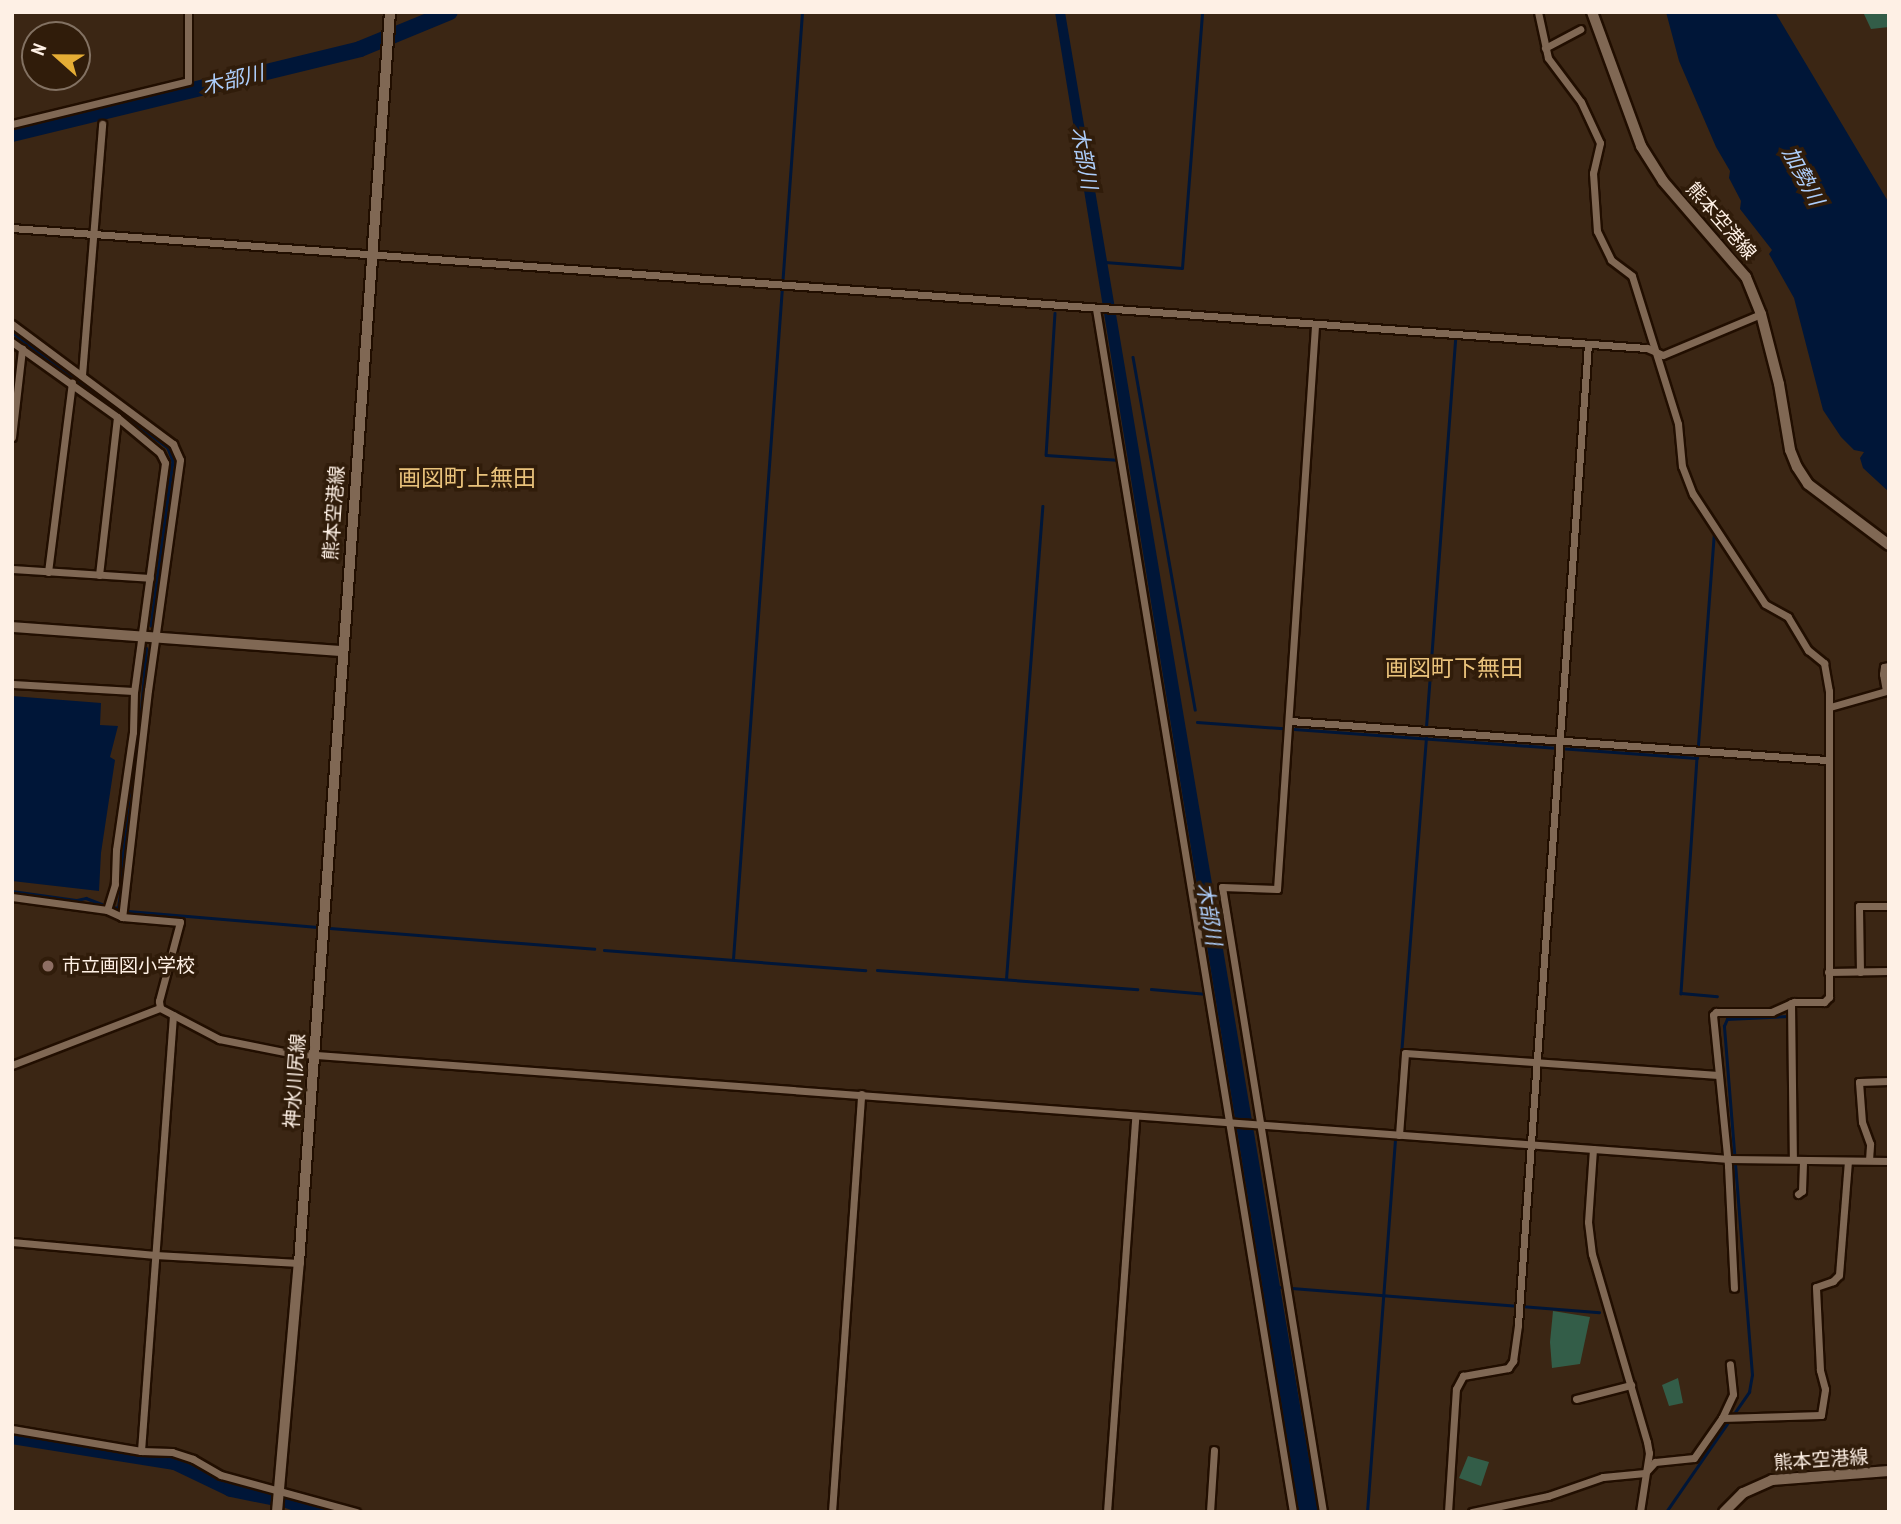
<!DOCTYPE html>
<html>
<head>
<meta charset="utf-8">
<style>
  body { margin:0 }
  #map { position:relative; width:1901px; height:1524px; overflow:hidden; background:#3b2614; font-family:"PT Sans Narrow","Noto Sans JP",sans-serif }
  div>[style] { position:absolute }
  .green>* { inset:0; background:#335d48 }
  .water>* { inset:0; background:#001638 }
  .stream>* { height:2.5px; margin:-1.25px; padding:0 1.25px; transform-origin:1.25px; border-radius:1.25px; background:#001638 }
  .river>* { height:16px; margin:-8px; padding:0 8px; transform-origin:8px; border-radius:8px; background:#001638 }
  .roads { filter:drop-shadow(2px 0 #210e00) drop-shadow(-2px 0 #210e00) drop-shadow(0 2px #210e00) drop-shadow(0 -2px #210e00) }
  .minor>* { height:7px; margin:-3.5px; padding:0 3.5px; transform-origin:3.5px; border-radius:3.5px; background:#806854 }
  .secondary>* { height:10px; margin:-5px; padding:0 5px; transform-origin:5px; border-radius:5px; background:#806854 }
  .dots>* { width:19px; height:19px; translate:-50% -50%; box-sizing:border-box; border:4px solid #301c0a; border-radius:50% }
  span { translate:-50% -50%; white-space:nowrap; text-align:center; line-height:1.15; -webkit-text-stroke:7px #301c0a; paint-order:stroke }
  .street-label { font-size:19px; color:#fef0e5 }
  .poi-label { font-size:19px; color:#fef0e5 }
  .left { translate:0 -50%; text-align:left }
  .water-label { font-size:21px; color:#adcefb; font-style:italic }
  .quarter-label { font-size:23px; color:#e9c27b }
  .frame { position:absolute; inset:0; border:14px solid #fef0e5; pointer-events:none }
  .north { position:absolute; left:21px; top:21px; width:70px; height:70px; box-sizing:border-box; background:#301c0a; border:2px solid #827162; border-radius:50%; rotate:291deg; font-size:19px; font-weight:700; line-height:28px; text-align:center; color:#fef0e5 }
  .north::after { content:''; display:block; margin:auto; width:24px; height:32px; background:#e5ad35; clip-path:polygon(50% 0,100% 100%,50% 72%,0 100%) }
</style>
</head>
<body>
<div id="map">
  <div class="green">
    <i style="clip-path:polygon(1863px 12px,1889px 12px,1889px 27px,1871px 29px)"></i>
    <i style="clip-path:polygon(1553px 1311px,1590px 1317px,1580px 1364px,1552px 1368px,1550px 1342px)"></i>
    <i style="clip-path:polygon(1678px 1378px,1683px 1403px,1669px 1406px,1662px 1385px)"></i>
    <i style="clip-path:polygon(1468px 1456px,1489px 1462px,1481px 1486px,1459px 1478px)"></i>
  </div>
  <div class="water">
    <i style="clip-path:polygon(1055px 12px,1065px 12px,1318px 1512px,1299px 1512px)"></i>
    <i style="clip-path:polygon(1666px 12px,1775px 12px,1889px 203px,1889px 492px,1863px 468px,1860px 458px,1864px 452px,1854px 450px,1841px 437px,1823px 410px,1794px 298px,1769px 254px,1772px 250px,1740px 209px,1741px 201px,1729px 178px,1730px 171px,1716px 147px,1679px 61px)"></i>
    <i style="clip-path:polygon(12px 696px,101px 703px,100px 725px,118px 726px,110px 757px,115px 760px,101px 853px,99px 891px,12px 881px)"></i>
  </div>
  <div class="stream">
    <i style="left:1105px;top:262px;width:77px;rotate:4.5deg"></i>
    <i style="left:1182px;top:268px;width:257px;rotate:-85.5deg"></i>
    <i style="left:1055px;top:313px;width:142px;rotate:93.6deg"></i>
    <i style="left:1046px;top:455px;width:74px;rotate:3.9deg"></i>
    <i style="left:12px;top:332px;width:194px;rotate:36.6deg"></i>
    <i style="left:168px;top:448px;width:14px;rotate:69deg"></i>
    <i style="left:173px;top:461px;width:166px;rotate:97.6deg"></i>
    <i style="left:1133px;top:357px;width:358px;rotate:80deg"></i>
    <i style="left:1197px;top:722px;width:501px;rotate:4.12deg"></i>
    <i style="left:1697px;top:758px;width:236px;rotate:93.9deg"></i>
    <i style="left:1681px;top:993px;width:36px;rotate:5deg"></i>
    <i style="left:1426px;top:727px;width:389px;rotate:-85.7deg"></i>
    <i style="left:138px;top:746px;width:98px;rotate:-85.3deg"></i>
    <i style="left:1697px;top:758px;width:228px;rotate:-85.7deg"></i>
    <i style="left:12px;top:891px;width:66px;rotate:7.9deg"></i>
    <i style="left:77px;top:900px;width:9px;rotate:-13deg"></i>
    <i style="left:86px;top:898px;width:17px;rotate:21deg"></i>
    <i style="left:113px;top:907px;width:5px;rotate:11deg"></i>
    <i style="left:118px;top:908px;width:14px;rotate:-82deg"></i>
    <i style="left:120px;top:894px;width:34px;rotate:-87deg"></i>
    <i style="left:122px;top:860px;width:108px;rotate:-82deg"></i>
    <i style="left:128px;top:911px;width:190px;rotate:4.8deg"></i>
    <i style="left:330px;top:928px;width:265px;rotate:4.5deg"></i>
    <i style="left:604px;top:950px;width:262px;rotate:4.4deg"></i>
    <i style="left:733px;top:959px;width:950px;rotate:-85.83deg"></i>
    <i style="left:877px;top:970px;width:261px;rotate:4.2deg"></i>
    <i style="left:1006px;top:979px;width:474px;rotate:-85.6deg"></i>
    <i style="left:1151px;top:989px;width:56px;rotate:5.1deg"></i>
    <i style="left:1401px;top:1055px;width:318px;rotate:-85.5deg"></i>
    <i style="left:1279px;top:1287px;width:321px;rotate:4.5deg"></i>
    <i style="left:1367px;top:1512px;width:437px;rotate:-85.7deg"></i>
    <i style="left:1666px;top:1512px;width:146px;rotate:-55.3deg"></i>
    <i style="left:1749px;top:1392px;width:17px;rotate:-80deg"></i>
    <i style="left:1752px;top:1375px;width:350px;rotate:-94.6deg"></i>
    <i style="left:1724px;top:1026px;width:8px;rotate:-67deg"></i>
    <i style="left:1727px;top:1019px;width:61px;rotate:-2.8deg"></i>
  </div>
  <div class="river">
    <i style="left:12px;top:134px;width:358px;rotate:-13.7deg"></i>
    <i style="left:360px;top:49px;width:97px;rotate:-22.3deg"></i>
    <i style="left:12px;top:1436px;width:165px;rotate:9.1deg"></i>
    <i style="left:175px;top:1462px;width:62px;rotate:25.7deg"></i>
    <i style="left:231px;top:1489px;width:56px;rotate:11.3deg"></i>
    <i style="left:286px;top:1500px;width:38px;rotate:18deg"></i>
  </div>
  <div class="roads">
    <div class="minor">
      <i style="left:1538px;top:12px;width:47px;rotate:77.7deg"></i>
      <i style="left:1548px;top:58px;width:55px;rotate:53.1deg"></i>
      <i style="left:1581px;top:102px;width:45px;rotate:65.1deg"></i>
      <i style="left:1600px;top:143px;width:31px;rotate:103deg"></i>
      <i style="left:1593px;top:173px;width:58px;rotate:86.1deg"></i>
      <i style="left:1597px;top:231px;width:32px;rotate:64deg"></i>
      <i style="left:1611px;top:260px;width:26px;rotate:37deg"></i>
      <i style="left:1632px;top:276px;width:155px;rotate:72.7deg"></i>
      <i style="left:1678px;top:424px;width:42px;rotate:84.6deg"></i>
      <i style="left:1682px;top:466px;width:30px;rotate:69deg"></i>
      <i style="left:1693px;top:494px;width:131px;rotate:56.8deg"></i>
      <i style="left:1765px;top:604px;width:26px;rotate:29deg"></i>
      <i style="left:1788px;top:617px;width:39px;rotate:59deg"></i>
      <i style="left:1808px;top:650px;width:21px;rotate:39deg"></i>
      <i style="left:1824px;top:663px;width:28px;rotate:80deg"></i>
      <i style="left:1829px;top:691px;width:306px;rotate:90deg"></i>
      <i style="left:1829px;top:997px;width:7px;rotate:135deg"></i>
      <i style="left:1824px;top:1002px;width:30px;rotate:180deg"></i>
      <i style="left:1794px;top:1002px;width:24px;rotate:156deg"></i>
      <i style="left:1772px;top:1012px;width:56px;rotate:180deg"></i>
      <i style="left:1716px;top:1012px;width:4px;rotate:135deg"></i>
      <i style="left:1713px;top:1015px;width:152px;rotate:84.3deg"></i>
      <i style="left:1728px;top:1166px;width:122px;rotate:87.2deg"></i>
      <i style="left:1545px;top:48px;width:40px;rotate:-28deg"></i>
      <i style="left:12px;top:124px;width:181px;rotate:-13.7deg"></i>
      <i style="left:188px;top:81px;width:69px;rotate:-90deg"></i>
      <i style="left:12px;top:228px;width:1639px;rotate:4.2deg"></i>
      <i style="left:1647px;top:348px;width:17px;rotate:24deg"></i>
      <i style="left:1663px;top:355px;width:106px;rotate:-22.7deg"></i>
      <i style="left:1096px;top:309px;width:1219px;rotate:80.7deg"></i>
      <i style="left:12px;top:324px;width:201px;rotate:36.7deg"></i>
      <i style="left:173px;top:444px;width:17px;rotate:66deg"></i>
      <i style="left:180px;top:460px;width:232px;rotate:97.9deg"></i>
      <i style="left:148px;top:690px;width:228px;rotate:96.5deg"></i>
      <i style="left:1315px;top:326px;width:564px;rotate:93.86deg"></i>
      <i style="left:1277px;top:889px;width:55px;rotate:-177.9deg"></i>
      <i style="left:1222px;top:887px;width:633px;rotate:80.82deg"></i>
      <i style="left:12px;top:342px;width:129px;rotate:35.5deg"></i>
      <i style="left:117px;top:417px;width:56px;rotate:39.9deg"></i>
      <i style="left:160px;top:453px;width:11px;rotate:63deg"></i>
      <i style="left:165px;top:463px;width:230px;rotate:97.7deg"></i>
      <i style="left:134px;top:691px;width:41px;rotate:91.4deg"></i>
      <i style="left:133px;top:732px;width:119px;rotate:98.2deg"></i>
      <i style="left:116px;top:850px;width:34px;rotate:92deg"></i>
      <i style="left:115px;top:884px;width:27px;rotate:107deg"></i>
      <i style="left:82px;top:375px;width:252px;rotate:-85.4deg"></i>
      <i style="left:12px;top:437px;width:89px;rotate:-83.5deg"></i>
      <i style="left:12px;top:569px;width:138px;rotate:3.7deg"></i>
      <i style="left:48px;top:572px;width:191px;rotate:-82.8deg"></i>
      <i style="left:99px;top:575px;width:159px;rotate:-83.5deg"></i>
      <i style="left:12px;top:684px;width:122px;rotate:3.3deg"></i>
      <i style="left:1830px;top:707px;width:58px;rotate:-15.9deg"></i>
      <i style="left:1886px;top:691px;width:17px;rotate:-100deg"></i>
      <i style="left:1883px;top:674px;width:7px;rotate:-82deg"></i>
      <i style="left:1884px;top:667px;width:5px;rotate:-11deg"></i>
      <i style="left:1290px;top:721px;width:537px;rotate:4.16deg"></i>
      <i style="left:12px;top:897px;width:96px;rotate:7.8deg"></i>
      <i style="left:107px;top:910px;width:17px;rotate:25deg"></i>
      <i style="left:122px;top:917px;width:58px;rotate:4.9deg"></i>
      <i style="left:180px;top:922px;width:82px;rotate:104.9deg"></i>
      <i style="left:159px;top:1001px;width:7px;rotate:82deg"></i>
      <i style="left:1828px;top:972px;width:61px;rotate:-0.9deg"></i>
      <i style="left:1860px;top:972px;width:66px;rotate:-90.9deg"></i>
      <i style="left:1859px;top:906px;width:30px"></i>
      <i style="left:1791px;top:1003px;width:156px;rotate:89.3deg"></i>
      <i style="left:12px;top:1065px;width:159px;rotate:-21.1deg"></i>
      <i style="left:160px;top:1008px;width:67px;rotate:27.7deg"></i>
      <i style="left:219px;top:1039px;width:71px;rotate:11.3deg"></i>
      <i style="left:289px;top:1053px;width:1444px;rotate:4.21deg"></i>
      <i style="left:1729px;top:1159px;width:160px;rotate:0.7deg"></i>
      <i style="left:1399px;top:1135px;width:82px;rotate:-85.8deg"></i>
      <i style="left:1405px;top:1053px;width:314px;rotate:4deg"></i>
      <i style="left:1593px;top:1149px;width:73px;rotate:93.9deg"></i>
      <i style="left:1588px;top:1222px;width:32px;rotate:83deg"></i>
      <i style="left:1592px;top:1254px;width:196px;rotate:73.7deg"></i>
      <i style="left:1647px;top:1442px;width:11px;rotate:80deg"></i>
      <i style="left:1649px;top:1453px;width:60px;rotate:98.7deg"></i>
      <i style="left:1869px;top:1160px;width:16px;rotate:-86deg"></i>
      <i style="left:1870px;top:1144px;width:23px;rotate:-110deg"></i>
      <i style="left:1862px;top:1122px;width:40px;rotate:-94.3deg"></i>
      <i style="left:1859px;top:1082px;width:30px;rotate:-2deg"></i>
      <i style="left:1798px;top:1194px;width:5px;rotate:-37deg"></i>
      <i style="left:1802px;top:1191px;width:30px;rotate:-88deg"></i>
      <i style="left:12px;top:1242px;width:144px;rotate:5.2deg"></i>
      <i style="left:155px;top:1255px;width:144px;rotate:3.2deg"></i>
      <i style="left:1576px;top:1399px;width:57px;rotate:-14.3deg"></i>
      <i style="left:1722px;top:1418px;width:26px;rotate:-65deg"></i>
      <i style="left:1733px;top:1394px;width:30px;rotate:-96deg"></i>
      <i style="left:12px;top:1429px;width:131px;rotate:9.7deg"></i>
      <i style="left:141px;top:1451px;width:31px;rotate:2deg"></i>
      <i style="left:172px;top:1452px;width:22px;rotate:18deg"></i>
      <i style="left:193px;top:1459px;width:32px;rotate:30deg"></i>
      <i style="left:221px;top:1475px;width:140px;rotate:15.3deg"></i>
      <i style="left:141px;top:1451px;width:437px;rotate:-85.8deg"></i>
      <i style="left:832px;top:1512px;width:419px;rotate:-86deg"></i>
      <i style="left:1107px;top:1512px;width:396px;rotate:-85.9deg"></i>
      <i style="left:1210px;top:1512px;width:62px;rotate:-86.3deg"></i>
      <i style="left:1448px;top:1512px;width:123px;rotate:-86.3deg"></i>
      <i style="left:1456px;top:1389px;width:15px;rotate:-62deg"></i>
      <i style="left:1463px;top:1376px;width:46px;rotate:-10.1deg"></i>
      <i style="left:1508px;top:1368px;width:9px;rotate:-54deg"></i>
      <i style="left:1513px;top:1361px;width:36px;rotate:-82deg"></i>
      <i style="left:1518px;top:1325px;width:983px;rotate:-85.92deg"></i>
      <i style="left:1472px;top:1512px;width:78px;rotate:-11.9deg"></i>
      <i style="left:1548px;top:1496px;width:58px;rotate:-19.1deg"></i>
      <i style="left:1603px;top:1477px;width:42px;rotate:-5.4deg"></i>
      <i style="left:1645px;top:1473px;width:15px;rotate:-48deg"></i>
      <i style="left:1655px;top:1462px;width:39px;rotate:-6deg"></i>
      <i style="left:1694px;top:1458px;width:49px;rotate:-55deg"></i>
      <i style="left:1722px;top:1418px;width:99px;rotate:-1.7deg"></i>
      <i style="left:1821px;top:1415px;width:26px;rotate:-81deg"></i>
      <i style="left:1825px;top:1389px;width:20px;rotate:-105deg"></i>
      <i style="left:1820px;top:1370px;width:83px;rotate:-92.8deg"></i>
      <i style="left:1816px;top:1287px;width:18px;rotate:-19deg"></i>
      <i style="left:1833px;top:1281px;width:8px;rotate:-45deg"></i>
      <i style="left:1839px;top:1275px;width:114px;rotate:-85.5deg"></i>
    </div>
    <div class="secondary">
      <i style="left:1592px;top:12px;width:143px;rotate:69.9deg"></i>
      <i style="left:1641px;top:146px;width:41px;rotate:57.8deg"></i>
      <i style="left:1663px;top:181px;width:127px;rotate:49.2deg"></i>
      <i style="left:1746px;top:277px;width:40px;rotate:68deg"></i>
      <i style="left:1761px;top:314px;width:72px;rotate:75.6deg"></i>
      <i style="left:1779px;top:384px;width:67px;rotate:80.5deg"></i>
      <i style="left:1790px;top:450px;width:18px;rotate:68deg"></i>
      <i style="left:1797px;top:467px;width:20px;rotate:57deg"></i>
      <i style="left:1808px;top:484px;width:101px;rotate:37deg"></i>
      <i style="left:12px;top:627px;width:331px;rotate:4.2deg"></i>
      <i style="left:277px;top:1512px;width:250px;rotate:-85deg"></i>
      <i style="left:299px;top:1263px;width:1254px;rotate:-85.84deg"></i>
      <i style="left:1724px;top:1512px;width:27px;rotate:-45deg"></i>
      <i style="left:1743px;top:1493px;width:32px;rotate:-24deg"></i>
      <i style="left:1772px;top:1480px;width:117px;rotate:-4.4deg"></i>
    </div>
  </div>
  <div class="dots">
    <i style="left:48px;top:966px;background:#8d6e63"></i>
  </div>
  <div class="street-label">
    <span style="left:1721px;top:221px;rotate:49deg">熊本空港線</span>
    <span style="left:334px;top:513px;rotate:-86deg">熊本空港線</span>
    <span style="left:295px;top:1081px;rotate:-86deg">神水川尻線</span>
    <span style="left:1821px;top:1460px;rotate:-4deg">熊本空港線</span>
  </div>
  <div class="poi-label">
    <span class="left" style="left:62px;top:966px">市立画図小学校</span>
  </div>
  <div class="water-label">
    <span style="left:233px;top:80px;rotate:-14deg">木部川</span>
    <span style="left:1084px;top:158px;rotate:80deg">木部川</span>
    <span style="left:1803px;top:176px;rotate:62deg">加勢川</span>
    <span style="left:1209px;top:914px;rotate:81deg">木部川</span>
  </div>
  <div class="quarter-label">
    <span style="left:467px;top:478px">画図町上無田</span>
    <span style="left:1454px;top:668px">画図町下無田</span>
  </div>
  <div class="frame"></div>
  <div class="north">N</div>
</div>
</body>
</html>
